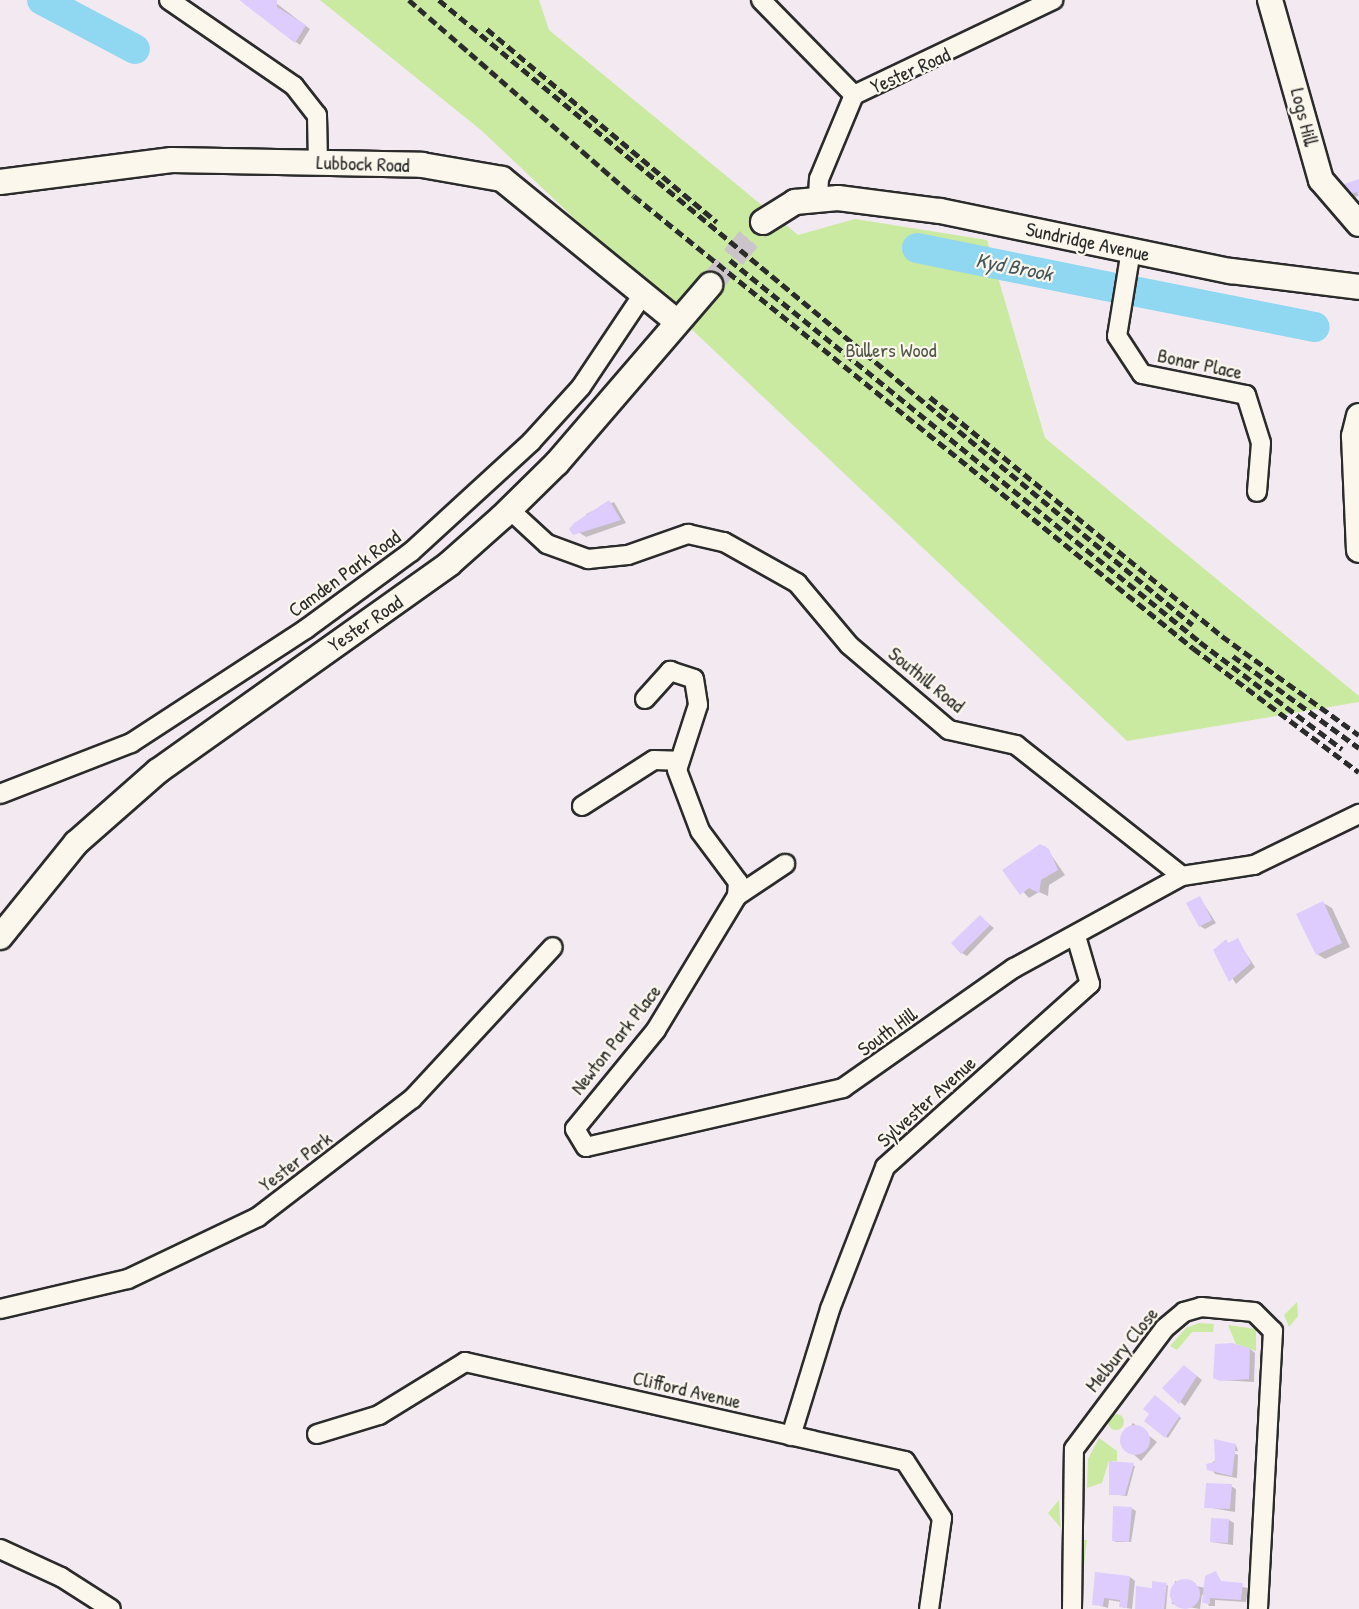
<!DOCTYPE html>
<html>
<head>
<meta charset="utf-8">
<style>
  body { margin:0 }
  #map { position:relative; width:1359px; height:1609px; overflow:hidden; background:#f3eaf1; font-family:"Patrick Hand",sans-serif }
  div>[style] { position:absolute }
  .green>* { inset:0; background:#cae9a1 }
  .round { border-radius:50% }
  .shadow>* { inset:0; background:#0003 }
  .river>* { height:30px; margin:-15px; padding:0 15px; transform-origin:15px; border-radius:15px; background:#90d7f2 }
  .building>* { inset:0; background:#dfccfe }
  .secondary-tunnel>* { height:24px; margin-top:-12px; transform-origin:0; background:repeating-linear-gradient(90deg,#cbc4c9 0 24px,transparent 0 36px) }
  .roads { filter:drop-shadow(2px 0 #2b2b2b) drop-shadow(-2px 0 #2b2b2b) drop-shadow(0 2px #2b2b2b) drop-shadow(0 -2px #2b2b2b) }
  .street>* { height:18px; margin:-9px; padding:0 9px; transform-origin:9px; border-radius:9px; background:#fbf7ec }
  .secondary>* { height:24px; margin:-12px; padding:0 12px; transform-origin:12px; border-radius:12px; background:#fbf7ec }
  .rail>* { height:4.5px; margin-top:-2.25px; transform-origin:0; background:repeating-linear-gradient(90deg,#2b2b2b 0 9px,transparent 0 13.5px) }
  span { translate:-50% -50%; white-space:nowrap; text-align:center; line-height:1.15; -webkit-text-stroke:4.5px #fbf7ec; paint-order:stroke }
  .street-label { font-size:20px; color:#2b2b2b }
  .park-label { font-size:20px; color:#535a48 }
  .water-label { font-size:21px; color:#44565d; font-style:italic }
</style>
</head>
<body>
<div id="map">
  <div class="green">
    <i style="clip-path:polygon(320px 0,539px 0,549px 30px,798px 235px,855px 219px,987px 240px,1045px 438px,1359px 696px,1359px 702px,1127px 741px,482px 131px)"></i>
    <i style="clip-path:polygon(1297px 1302px,1298px 1316px,1289px 1327px,1284px 1315px)"></i>
    <i style="clip-path:polygon(1199px 1323px,1214px 1324px,1213px 1332px,1192px 1332px,1177px 1350px,1170px 1346px,1186px 1328px)"></i>
    <i style="clip-path:polygon(1228px 1325px,1256px 1329px,1256px 1351px,1236px 1344px)"></i>
    <i class="round" style="left:1108px;top:1414px;width:16px;height:16px"></i>
    <i style="clip-path:polygon(1099px 1438px,1117px 1451px,1117px 1461px,1109px 1461px,1102px 1483px,1087px 1488px,1088px 1459px)"></i>
    <i style="clip-path:polygon(1059px 1500px,1060px 1520px,1061px 1528px,1048px 1513px)"></i>
    <i style="clip-path:polygon(1083px 1540px,1087px 1540px,1079px 1609px)"></i>
  </div>
  <div class="shadow">
    <i style="clip-path:polygon(240px 0,272px 0,310px 29px,300px 45px)"></i>
    <i style="clip-path:polygon(1359px 181px,1359px 196px,1354px 197px,1348px 194px)"></i>
    <i style="clip-path:polygon(614px 502px,626px 523px,586px 537px,572px 528px,588px 518px,586px 514px)"></i>
    <i style="clip-path:polygon(1045px 846px,1065px 875px,1049px 885px,1048px 896px,1039px 892px,1029px 898px,1004px 871px)"></i>
    <i style="clip-path:polygon(1200px 898px,1216px 923px,1205px 929px,1200px 926px)"></i>
    <i style="clip-path:polygon(1323px 903px,1332px 908px,1350px 947px,1325px 959px,1317px 954px)"></i>
    <i style="clip-path:polygon(980px 917px,994px 928px,967px 956px,962px 953px)"></i>
    <i style="clip-path:polygon(1237px 940px,1255px 967px,1236px 984px,1215px 950px)"></i>
    <i style="clip-path:polygon(1250px 1349px,1255px 1353px,1254px 1382px,1220px 1380px)"></i>
    <i style="clip-path:polygon(1189px 1370px,1202px 1380px,1185px 1406px,1164px 1388px)"></i>
    <i style="clip-path:polygon(1160px 1400px,1181px 1418px,1168px 1438px,1146px 1421px)"></i>
    <i style="clip-path:polygon(1133px 1423px,1157px 1442px,1141px 1461px,1120px 1442px)"></i>
    <i style="clip-path:polygon(1236px 1445px,1238px 1451px,1230px 1451px,1238px 1455px,1237px 1478px,1215px 1474px,1209px 1465px)"></i>
    <i style="clip-path:polygon(1110px 1462px,1135px 1466px,1127px 1496px,1110px 1494px)"></i>
    <i style="clip-path:polygon(1231px 1486px,1236px 1489px,1235px 1512px,1206px 1507px)"></i>
    <i style="clip-path:polygon(1131px 1508px,1136px 1511px,1131px 1542px,1115px 1542px)"></i>
    <i style="clip-path:polygon(1229px 1520px,1234px 1523px,1233px 1545px,1211px 1542px)"></i>
    <i style="clip-path:polygon(1216px 1573px,1222px 1583px,1248px 1588px,1246px 1602px,1215px 1600px,1215px 1606px,1209px 1606px,1202px 1594px,1200px 1609px,1172px 1604px,1175px 1581px,1205px 1588px)"></i>
    <i style="clip-path:polygon(1130px 1577px,1135px 1581px,1132px 1609px,1121px 1607px,1121px 1602px,1109px 1600px,1108px 1608px,1094px 1604px)"></i>
    <i style="clip-path:polygon(1168px 1585px,1166px 1609px,1140px 1609px,1159px 1590px)"></i>
  </div>
  <div class="river">
    <i style="left:42px;top:0;width:105px;rotate:27.8deg"></i>
    <i style="left:917px;top:248px;width:198px;rotate:11.4deg"></i>
    <i style="left:1138px;top:292px;width:180px;rotate:11.2deg"></i>
  </div>
  <div class="building">
    <i style="clip-path:polygon(239px 0,277px 0,277px 7px,306px 25px,295px 43px)"></i>
    <i style="clip-path:polygon(1359px 179px,1359px 199px,1357px 192px,1347px 195px,1344px 184px)"></i>
    <i style="clip-path:polygon(609px 500px,621px 520px,573px 535px,569px 529px,574px 523px)"></i>
    <i style="clip-path:polygon(1040px 844px,1049px 849px,1058px 870px,1041px 880px,1039px 893px,1029px 888px,1020px 895px,1002px 870px)"></i>
    <i style="clip-path:polygon(1200px 896px,1212px 920px,1199px 927px,1186px 903px)"></i>
    <i style="clip-path:polygon(1323px 901px,1342px 943px,1316px 955px,1296px 914px)"></i>
    <i style="clip-path:polygon(980px 915px,990px 925px,961px 954px,951px 943px)"></i>
    <i style="clip-path:polygon(1238px 938px,1251px 963px,1229px 982px,1213px 950px,1226px 939px,1228px 943px)"></i>
    <i style="clip-path:polygon(1232px 1343px,1250px 1348px,1249px 1379px,1220px 1381px,1213px 1378px,1215px 1344px)"></i>
    <i style="clip-path:polygon(1184px 1365px,1197px 1376px,1179px 1404px,1162px 1388px)"></i>
    <i style="clip-path:polygon(1155px 1395px,1180px 1416px,1165px 1438px,1144px 1421px,1149px 1414px,1143px 1409px)"></i>
    <i class="round" style="left:1120px;top:1425px;width:30px;height:30px"></i>
    <i style="clip-path:polygon(1214px 1439px,1236px 1444px,1232px 1476px,1207px 1470px,1206px 1464px,1215px 1462px)"></i>
    <i style="clip-path:polygon(1109px 1461px,1134px 1463px,1125px 1495px,1109px 1495px)"></i>
    <i style="clip-path:polygon(1206px 1483px,1232px 1484px,1230px 1509px,1204px 1508px)"></i>
    <i style="clip-path:polygon(1113px 1506px,1132px 1507px,1129px 1542px,1112px 1541px)"></i>
    <i style="clip-path:polygon(1211px 1518px,1229px 1519px,1228px 1543px,1210px 1542px)"></i>
    <i style="clip-path:polygon(1216px 1571px,1221px 1581px,1243px 1583px,1241px 1600px,1210px 1598px,1210px 1604px,1202px 1603px,1205px 1576px)"></i>
    <i style="clip-path:polygon(1095px 1572px,1130px 1576px,1127px 1608px,1119px 1607px,1120px 1600px,1104px 1598px,1103px 1606px,1092px 1605px)"></i>
    <i class="round" style="left:1170px;top:1579px;width:30px;height:30px"></i>
    <i style="clip-path:polygon(1152px 1581px,1167px 1583px,1164px 1609px,1135px 1609px,1136px 1586px,1152px 1588px)"></i>
  </div>
  <div class="secondary-tunnel">
    <i style="left:710px;top:285px;width:82px;rotate:-49.9deg"></i>
  </div>
  <div class="roads">
    <div class="street">
      <i style="left:169px;top:0;width:152px;rotate:34.5deg"></i>
      <i style="left:294px;top:86px;width:37px;rotate:52deg"></i>
      <i style="left:317px;top:115px;width:46px;rotate:88.8deg"></i>
      <i style="left:761px;top:0;width:133px;rotate:45.6deg"></i>
      <i style="left:818px;top:197px;width:18px;rotate:-87deg"></i>
      <i style="left:819px;top:179px;width:91px;rotate:-67.4deg"></i>
      <i style="left:854px;top:95px;width:221px;rotate:-25.5deg"></i>
      <i style="left:1131px;top:250px;width:87px;rotate:99.2deg"></i>
      <i style="left:1117px;top:336px;width:45px;rotate:56.7deg"></i>
      <i style="left:1142px;top:374px;width:106px;rotate:11.4deg"></i>
      <i style="left:1246px;top:395px;width:50px;rotate:72.6deg"></i>
      <i style="left:1261px;top:443px;width:49px;rotate:94.7deg"></i>
      <i style="left:510px;top:510px;width:50px;rotate:42.6deg"></i>
      <i style="left:547px;top:544px;width:44px;rotate:20.1deg"></i>
      <i style="left:588px;top:559px;width:40px;rotate:-5.7deg"></i>
      <i style="left:628px;top:555px;width:64px;rotate:-19.3deg"></i>
      <i style="left:688px;top:534px;width:37px;rotate:13deg"></i>
      <i style="left:724px;top:542px;width:84px;rotate:29.3deg"></i>
      <i style="left:797px;top:583px;width:81px;rotate:50deg"></i>
      <i style="left:849px;top:645px;width:131px;rotate:40.4deg"></i>
      <i style="left:949px;top:730px;width:69px;rotate:12.6deg"></i>
      <i style="left:1016px;top:745px;width:211px;rotate:38.3deg"></i>
      <i style="left:1182px;top:876px;width:73px;rotate:-8.7deg"></i>
      <i style="left:1254px;top:865px;width:117px;rotate:-25.9deg"></i>
      <i style="left:645px;top:699px;width:38px;rotate:-48deg"></i>
      <i style="left:670px;top:671px;width:25px;rotate:18deg"></i>
      <i style="left:694px;top:679px;width:26px;rotate:81deg"></i>
      <i style="left:698px;top:705px;width:68px;rotate:107.9deg"></i>
      <i style="left:677px;top:770px;width:65px;rotate:69.3deg"></i>
      <i style="left:700px;top:831px;width:64px;rotate:53.3deg"></i>
      <i style="left:738px;top:882px;width:14px;rotate:94deg"></i>
      <i style="left:737px;top:896px;width:157px;rotate:121.2deg"></i>
      <i style="left:656px;top:1030px;width:128px;rotate:129.3deg"></i>
      <i style="left:575px;top:1129px;width:21px;rotate:59deg"></i>
      <i style="left:586px;top:1147px;width:264px;rotate:-12.9deg"></i>
      <i style="left:843px;top:1088px;width:209px;rotate:-35.1deg"></i>
      <i style="left:1014px;top:968px;width:192px;rotate:-28.7deg"></i>
      <i style="left:0;top:794px;width:141px;rotate:-21.3deg"></i>
      <i style="left:131px;top:743px;width:209px;rotate:-33.1deg"></i>
      <i style="left:306px;top:629px;width:130px;rotate:-36.3deg"></i>
      <i style="left:411px;top:552px;width:163px;rotate:-42.5deg"></i>
      <i style="left:531px;top:442px;width:74px;rotate:-47.7deg"></i>
      <i style="left:581px;top:387px;width:110px;rotate:-56.2deg"></i>
      <i style="left:582px;top:806px;width:85px;rotate:-32.6deg"></i>
      <i style="left:654px;top:760px;width:24px;rotate:2deg"></i>
      <i style="left:737px;top:896px;width:58px;rotate:-33.7deg"></i>
      <i style="left:0;top:1309px;width:131px;rotate:-13.2deg"></i>
      <i style="left:128px;top:1279px;width:144px;rotate:-25.5deg"></i>
      <i style="left:258px;top:1217px;width:194px;rotate:-37.5deg"></i>
      <i style="left:412px;top:1099px;width:207px;rotate:-47.2deg"></i>
      <i style="left:317px;top:1434px;width:65px;rotate:-17deg"></i>
      <i style="left:379px;top:1415px;width:101px;rotate:-31.6deg"></i>
      <i style="left:465px;top:1362px;width:451px;rotate:12.7deg"></i>
      <i style="left:905px;top:1461px;width:68px;rotate:57deg"></i>
      <i style="left:942px;top:1518px;width:92px;rotate:98.1deg"></i>
      <i style="left:791px;top:1436px;width:133px;rotate:-72.9deg"></i>
      <i style="left:830px;top:1309px;width:152px;rotate:-68.8deg"></i>
      <i style="left:885px;top:1167px;width:275px;rotate:-41.8deg"></i>
      <i style="left:1090px;top:984px;width:50px;rotate:-106.3deg"></i>
      <i style="left:0;top:1549px;width:67px;rotate:24.7deg"></i>
      <i style="left:61px;top:1577px;width:59px;rotate:32.6deg"></i>
      <i style="left:1072px;top:1609px;width:160px;rotate:-89.3deg"></i>
      <i style="left:1074px;top:1449px;width:151px;rotate:-53.1deg"></i>
      <i style="left:1165px;top:1328px;width:25px;rotate:-40deg"></i>
      <i style="left:1184px;top:1312px;width:18px;rotate:-16deg"></i>
      <i style="left:1201px;top:1307px;width:53px;rotate:5.4deg"></i>
      <i style="left:1254px;top:1312px;width:27px;rotate:45deg"></i>
      <i style="left:1273px;top:1331px;width:278px;rotate:93.1deg"></i>
    </div>
    <div class="secondary">
      <i style="left:1270px;top:0;width:187px;rotate:74.2deg"></i>
      <i style="left:1321px;top:180px;width:58px;rotate:49.2deg"></i>
      <i style="left:0;top:182px;width:173px;rotate:-7.3deg"></i>
      <i style="left:172px;top:160px;width:250px;rotate:1.1deg"></i>
      <i style="left:422px;top:165px;width:81px;rotate:9.9deg"></i>
      <i style="left:502px;top:179px;width:223px;rotate:39.2deg"></i>
      <i style="left:763px;top:222px;width:38px;rotate:-32deg"></i>
      <i style="left:795px;top:202px;width:43px;rotate:-5.3deg"></i>
      <i style="left:838px;top:198px;width:103px;rotate:7.3deg"></i>
      <i style="left:940px;top:211px;width:297px;rotate:11.7deg"></i>
      <i style="left:1231px;top:271px;width:129px;rotate:7.1deg"></i>
      <i style="left:1359px;top:416px;width:21px;rotate:104deg"></i>
      <i style="left:1354px;top:436px;width:114px;rotate:87.5deg"></i>
      <i style="left:0;top:937px;width:121px;rotate:-51deg"></i>
      <i style="left:76px;top:843px;width:109px;rotate:-41.3deg"></i>
      <i style="left:158px;top:771px;width:357px;rotate:-35.4deg"></i>
      <i style="left:449px;top:564px;width:71px;rotate:-41.6deg"></i>
      <i style="left:502px;top:517px;width:77px;rotate:-44.5deg"></i>
      <i style="left:557px;top:463px;width:235px;rotate:-49.3deg"></i>
    </div>
  </div>
  <div class="rail">
    <i style="left:409px;top:0;width:298px;rotate:41.1deg"></i>
    <i style="left:634px;top:196px;width:719px;rotate:38.96deg"></i>
    <i style="left:1193px;top:648px;width:207px;rotate:36.8deg"></i>
    <i style="left:439px;top:0;width:979px;rotate:39.66deg"></i>
    <i style="left:487px;top:29px;width:300px;rotate:40deg"></i>
    <i style="left:730px;top:260px;width:606px;rotate:39.1deg"></i>
    <i style="left:1200px;top:642px;width:178px;rotate:37deg"></i>
    <i style="left:930px;top:397px;width:377px;rotate:39.3deg"></i>
    <i style="left:1222px;top:636px;width:169px;rotate:35.9deg"></i>
    <i style="left:1233px;top:656px;width:156px;rotate:36.1deg"></i>
  </div>
  <div class="street-label">
    <span style="left:910px;top:70px;rotate:-24deg">Yester Road</span>
    <span style="left:1305px;top:117px;rotate:76deg">Logs Hill</span>
    <span style="left:363px;top:163px;rotate:2deg">Lubbock Road</span>
    <span style="left:1088px;top:241px;rotate:12deg">Sundridge Avenue</span>
    <span style="left:1200px;top:363px;rotate:12deg">Bonar Place</span>
    <span style="left:344px;top:573px;rotate:-36deg">Camden Park Road</span>
    <span style="left:365px;top:623px;rotate:-34deg">Yester Road</span>
    <span style="left:927px;top:679px;rotate:39deg">Southill Road</span>
    <span style="left:887px;top:1031px;rotate:-36deg">South Hill</span>
    <span style="left:615px;top:1039px;rotate:-52deg">Newton Park Place</span>
    <span style="left:926px;top:1101px;rotate:-42deg">Sylvester Avenue</span>
    <span style="left:295px;top:1161px;rotate:-37deg">Yester Park</span>
    <span style="left:1121px;top:1349px;rotate:-51deg">Melbury Close</span>
    <span style="left:687px;top:1389px;rotate:13deg">Clifford Avenue</span>
  </div>
  <div class="park-label">
    <span style="left:891px;top:349px">Bullers Wood</span>
  </div>
  <div class="water-label">
    <span style="left:1014px;top:267px;rotate:11deg">Kyd Brook</span>
  </div>
</div>
</body>
</html>
